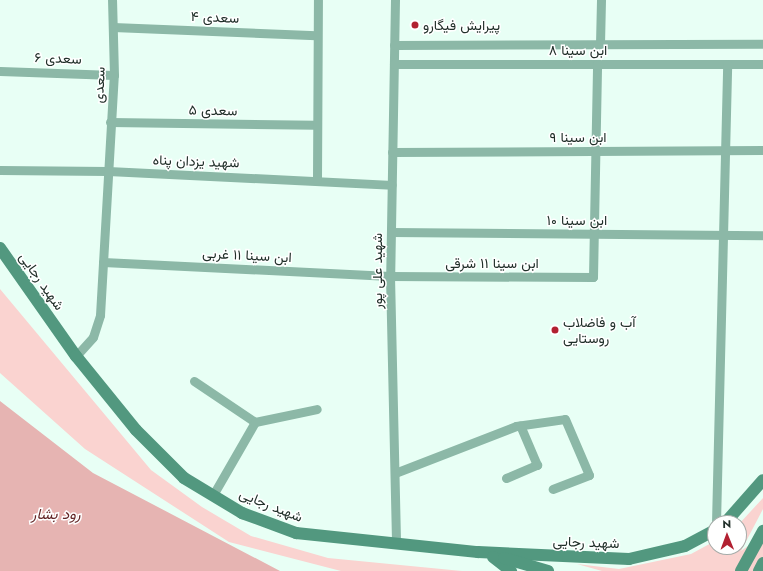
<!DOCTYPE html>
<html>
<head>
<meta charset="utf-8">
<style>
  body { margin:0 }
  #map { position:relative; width:763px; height:571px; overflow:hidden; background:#e8fff5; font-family:Jost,Vazirmatn,sans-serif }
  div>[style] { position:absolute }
  .green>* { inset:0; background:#fad3d0 }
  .water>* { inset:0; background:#e6b4b2 }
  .street>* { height:9px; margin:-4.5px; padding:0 4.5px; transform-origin:4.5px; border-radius:4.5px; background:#8cb8a7 }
  .secondary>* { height:12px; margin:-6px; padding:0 6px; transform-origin:6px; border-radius:6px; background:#52987f }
  .dots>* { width:11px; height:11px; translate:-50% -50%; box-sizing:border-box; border:2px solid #fff; border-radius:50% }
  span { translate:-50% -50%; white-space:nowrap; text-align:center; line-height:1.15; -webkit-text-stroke:3px #fff; paint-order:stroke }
  .street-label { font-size:14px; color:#202f29 }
  .poi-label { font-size:14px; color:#202f29 }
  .left { translate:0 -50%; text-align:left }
  .water-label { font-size:15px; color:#642728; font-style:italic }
  .north { position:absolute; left:707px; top:515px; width:40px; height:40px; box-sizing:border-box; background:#fff; border:1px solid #a6aca9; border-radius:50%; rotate:359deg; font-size:11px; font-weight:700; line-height:16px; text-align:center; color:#202f29 }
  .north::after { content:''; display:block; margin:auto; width:14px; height:18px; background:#b22031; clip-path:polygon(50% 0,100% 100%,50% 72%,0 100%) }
</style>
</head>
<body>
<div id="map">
  <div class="green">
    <i style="clip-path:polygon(0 289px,151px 470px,202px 507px,251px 536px,328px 558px,462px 571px,341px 571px,229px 542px,85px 449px,0 373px)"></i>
    <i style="clip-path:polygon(763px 498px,763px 509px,741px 551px,763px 535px,763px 571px,602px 571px,577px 564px,619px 569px,691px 554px,715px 541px,715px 547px,739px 547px,739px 524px)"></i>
  </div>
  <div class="water">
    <i style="clip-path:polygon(0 401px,93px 473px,280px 571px,0 571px)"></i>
  </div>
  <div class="street">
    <i style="left:395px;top:0;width:276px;rotate:91deg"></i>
    <i style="left:390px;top:276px;width:267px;rotate:88.7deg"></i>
    <i style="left:113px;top:27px;width:203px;rotate:2.3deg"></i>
    <i style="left:600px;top:44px;width:44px;rotate:-88.7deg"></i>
    <i style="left:394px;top:45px;width:369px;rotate:-0.2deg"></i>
    <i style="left:394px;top:64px;width:369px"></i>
    <i style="left:0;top:71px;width:114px;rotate:2deg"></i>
    <i style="left:110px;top:122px;width:205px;rotate:0.8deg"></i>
    <i style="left:392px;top:152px;width:371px;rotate:-0.3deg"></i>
    <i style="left:0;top:170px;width:108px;rotate:0.5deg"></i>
    <i style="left:108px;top:171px;width:284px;rotate:2.8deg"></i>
    <i style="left:317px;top:180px;width:180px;rotate:-89.7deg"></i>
    <i style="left:391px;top:232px;width:372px;rotate:0.5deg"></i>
    <i style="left:103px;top:262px;width:287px;rotate:2.8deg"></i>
    <i style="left:390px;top:276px;width:203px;rotate:0.3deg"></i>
    <i style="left:593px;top:277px;width:213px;rotate:-88.9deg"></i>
    <i style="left:76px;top:356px;width:25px;rotate:-48deg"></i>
    <i style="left:93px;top:337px;width:23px;rotate:-72deg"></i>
    <i style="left:100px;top:315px;width:240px;rotate:-86.7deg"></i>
    <i style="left:114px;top:75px;width:75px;rotate:-91.5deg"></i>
    <i style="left:194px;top:381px;width:73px;rotate:33.9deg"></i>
    <i style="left:255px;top:422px;width:84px;rotate:119.9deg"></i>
    <i style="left:255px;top:422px;width:63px;rotate:-11.8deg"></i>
    <i style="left:395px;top:473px;width:130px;rotate:-21.2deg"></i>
    <i style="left:516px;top:426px;width:49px;rotate:-8.1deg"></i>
    <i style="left:565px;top:419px;width:61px;rotate:66.8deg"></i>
    <i style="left:589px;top:475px;width:39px;rotate:159deg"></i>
    <i style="left:506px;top:478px;width:34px;rotate:-23deg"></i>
    <i style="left:537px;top:465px;width:43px;rotate:-113deg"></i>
    <i style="left:716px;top:523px;width:459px;rotate:-88.6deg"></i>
  </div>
  <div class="secondary">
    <i style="left:0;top:248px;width:132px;rotate:54.9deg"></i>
    <i style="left:76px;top:356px;width:95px;rotate:51deg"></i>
    <i style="left:136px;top:430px;width:68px;rotate:45deg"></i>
    <i style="left:184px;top:478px;width:68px;rotate:31.1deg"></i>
    <i style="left:242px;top:513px;width:58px;rotate:20.3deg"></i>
    <i style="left:296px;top:533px;width:183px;rotate:6deg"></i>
    <i style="left:478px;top:552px;width:151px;rotate:2.7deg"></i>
    <i style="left:629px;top:559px;width:57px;rotate:-13.1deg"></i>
    <i style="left:685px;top:546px;width:34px;rotate:-28deg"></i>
    <i style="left:725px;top:523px;width:57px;rotate:-48.5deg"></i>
    <i style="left:493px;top:557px;width:23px;rotate:38deg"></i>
    <i style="left:504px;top:558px;width:46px;rotate:16.5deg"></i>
    <i style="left:741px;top:571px;width:46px;rotate:-61.2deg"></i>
    <i style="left:759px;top:571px;width:9px;rotate:-63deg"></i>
  </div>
  <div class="dots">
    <i style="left:415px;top:25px;background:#b22031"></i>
    <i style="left:555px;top:330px;background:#b22031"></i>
  </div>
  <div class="street-label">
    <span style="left:215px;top:17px;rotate:2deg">سعدی ۴</span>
    <span style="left:578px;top:50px">ابن سینا ۸</span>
    <span style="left:58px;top:58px;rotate:2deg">سعدی ۶</span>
    <span style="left:99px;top:85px;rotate:-87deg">سعدی</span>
    <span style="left:213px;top:110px;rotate:1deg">سعدی ۵</span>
    <span style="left:578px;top:137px">ابن سینا ۹</span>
    <span style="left:196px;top:161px;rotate:2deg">شهید یزدان پناه</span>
    <span style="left:577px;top:220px">ابن سینا ۱۰</span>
    <span style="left:247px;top:255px;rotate:3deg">ابن سینا ۱۱ غربی</span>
    <span style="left:492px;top:263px">ابن سینا ۱۱ شرقی</span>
    <span style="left:377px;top:271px;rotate:-90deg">شهید علی پور</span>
    <span style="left:42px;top:281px;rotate:55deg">شهید رجایی</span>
    <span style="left:271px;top:505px;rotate:22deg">شهید رجایی</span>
    <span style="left:586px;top:542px;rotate:2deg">شهید رجایی</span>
  </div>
  <div class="poi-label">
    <span class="left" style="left:423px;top:25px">پیرایش فیگارو</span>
    <span class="left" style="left:563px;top:330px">آب و فاضلاب<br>روستایی</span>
  </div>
  <div class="water-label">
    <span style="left:56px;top:515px">رود بشار</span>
  </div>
  <div class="north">N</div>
</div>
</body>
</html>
